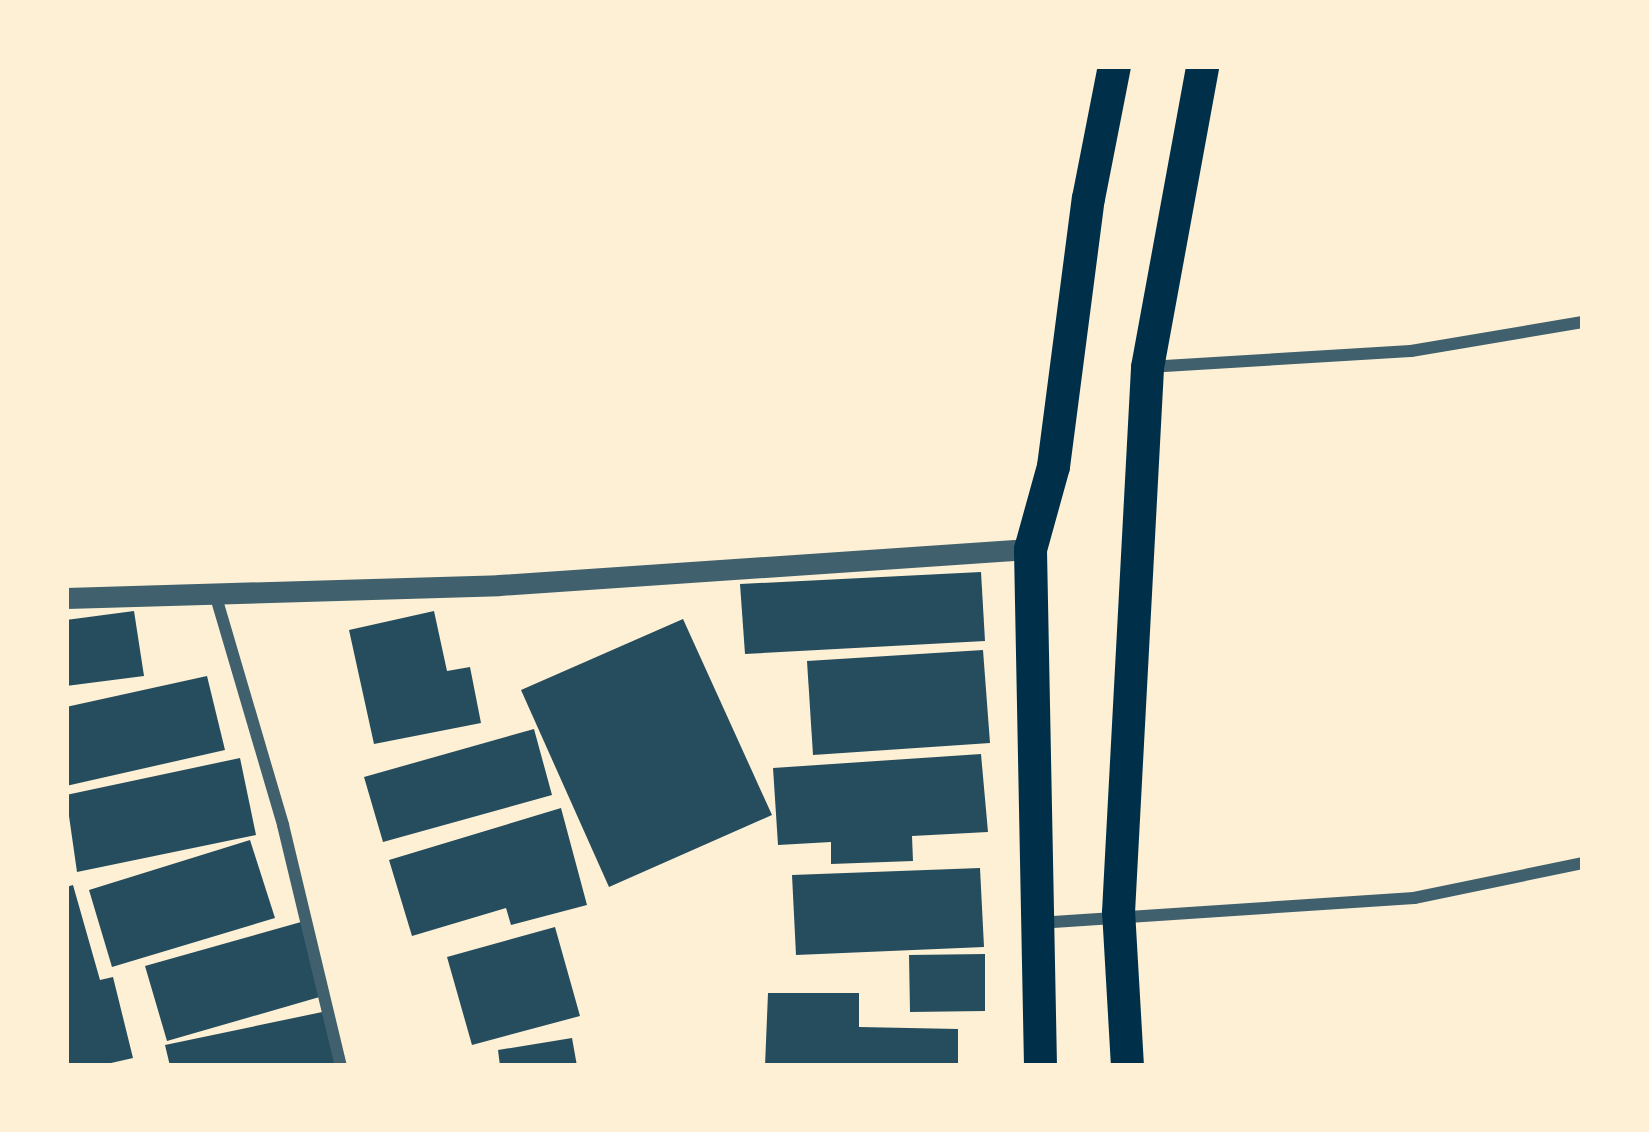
<!DOCTYPE html>
<html>
<head>
<meta charset="utf-8">
<style>
  body { margin:0 }
  #map { position:relative; width:1649px; height:1132px; overflow:hidden; background:#fdf0d5; font-family:"IBM Plex Sans",sans-serif }
  div>[style] { position:absolute }
  .building>* { inset:0; background:#264d5e }
  .minor>* { height:12px; margin:-6px; padding:0 6px; transform-origin:6px; border-radius:6px; background:#3f606c }
  .tertiary>* { height:21px; margin:-10.5px; padding:0 10.5px; transform-origin:10.5px; border-radius:10.5px; background:#3f606c }
  .trunk>* { height:33px; margin:-16.5px; padding:0 16.5px; transform-origin:16.5px; border-radius:16.5px; background:#003049 }
  span { translate:-50% -50%; white-space:nowrap; text-align:center; line-height:1.15; -webkit-text-stroke:9px #fdf0d5; paint-order:stroke }
  .frame { position:absolute; inset:0; border:69px solid #fdf0d5; pointer-events:none }
</style>
</head>
<body>
<div id="map">
  <div class="building">
    <i style="clip-path:polygon(981px 572px,985px 641px,745px 654px,740px 584px)"></i>
    <i style="clip-path:polygon(134px 611px,144px 676px,66px 686px,66px 620px)"></i>
    <i style="clip-path:polygon(434px 611px,447px 671px,470px 667px,481px 723px,374px 744px,349px 630px)"></i>
    <i style="clip-path:polygon(683px 619px,772px 815px,609px 887px,521px 690px)"></i>
    <i style="clip-path:polygon(983px 650px,990px 743px,813px 755px,807px 661px)"></i>
    <i style="clip-path:polygon(207px 676px,225px 750px,66px 786px,66px 707px)"></i>
    <i style="clip-path:polygon(534px 729px,552px 795px,383px 842px,364px 777px)"></i>
    <i style="clip-path:polygon(981px 754px,988px 832px,912px 836px,913px 861px,831px 864px,831px 842px,778px 845px,773px 768px)"></i>
    <i style="clip-path:polygon(240px 758px,256px 835px,77px 872px,66px 795px)"></i>
    <i style="clip-path:polygon(561px 808px,587px 905px,511px 925px,506px 908px,412px 936px,389px 860px)"></i>
    <i style="clip-path:polygon(250px 840px,275px 918px,112px 967px,89px 890px)"></i>
    <i style="clip-path:polygon(980px 868px,984px 947px,796px 955px,792px 875px)"></i>
    <i style="clip-path:polygon(73px 885px,100px 980px,113px 977px,133px 1058px,98px 1066px,66px 1066px,66px 887px)"></i>
    <i style="clip-path:polygon(301px 922px,323px 996px,167px 1041px,145px 966px)"></i>
    <i style="clip-path:polygon(555px 927px,580px 1016px,472px 1045px,447px 957px)"></i>
    <i style="clip-path:polygon(985px 954px,985px 1011px,910px 1012px,909px 955px)"></i>
    <i style="clip-path:polygon(768px 993px,859px 993px,859px 1027px,958px 1029px,958px 1066px,765px 1066px)"></i>
    <i style="clip-path:polygon(327px 1011px,338px 1066px,170px 1066px,165px 1045px)"></i>
    <i style="clip-path:polygon(572px 1038px,577px 1066px,500px 1066px,498px 1050px)"></i>
  </div>
  <div class="minor">
    <i style="left:1148px;top:367px;width:263px;rotate:-3.5deg"></i>
    <i style="left:1411px;top:351px;width:174px;rotate:-9.6deg"></i>
    <i style="left:216px;top:597px;width:238px;rotate:73.6deg"></i>
    <i style="left:283px;top:825px;width:248px;rotate:76.5deg"></i>
    <i style="left:1038px;top:923px;width:377px;rotate:-3.8deg"></i>
    <i style="left:1414px;top:898px;width:173px;rotate:-11.7deg"></i>
  </div>
  <div class="tertiary">
    <i style="left:66px;top:598px;width:433px;rotate:-1.7deg"></i>
    <i style="left:499px;top:585px;width:532px;rotate:-3.88deg"></i>
  </div>
  <div class="trunk">
    <i style="left:1040px;top:1066px;width:517px;rotate:-91.11deg"></i>
    <i style="left:1030px;top:549px;width:86px;rotate:-74.5deg"></i>
    <i style="left:1053px;top:466px;width:270px;rotate:-82.6deg"></i>
    <i style="left:1088px;top:198px;width:135px;rotate:-78.9deg"></i>
    <i style="left:1127px;top:1066px;width:154px;rotate:-93.3deg"></i>
    <i style="left:1118px;top:912px;width:546px;rotate:-86.95deg"></i>
    <i style="left:1147px;top:367px;width:306px;rotate:-79.6deg"></i>
  </div>
  <div class="frame"></div>
</div>
</body>
</html>
